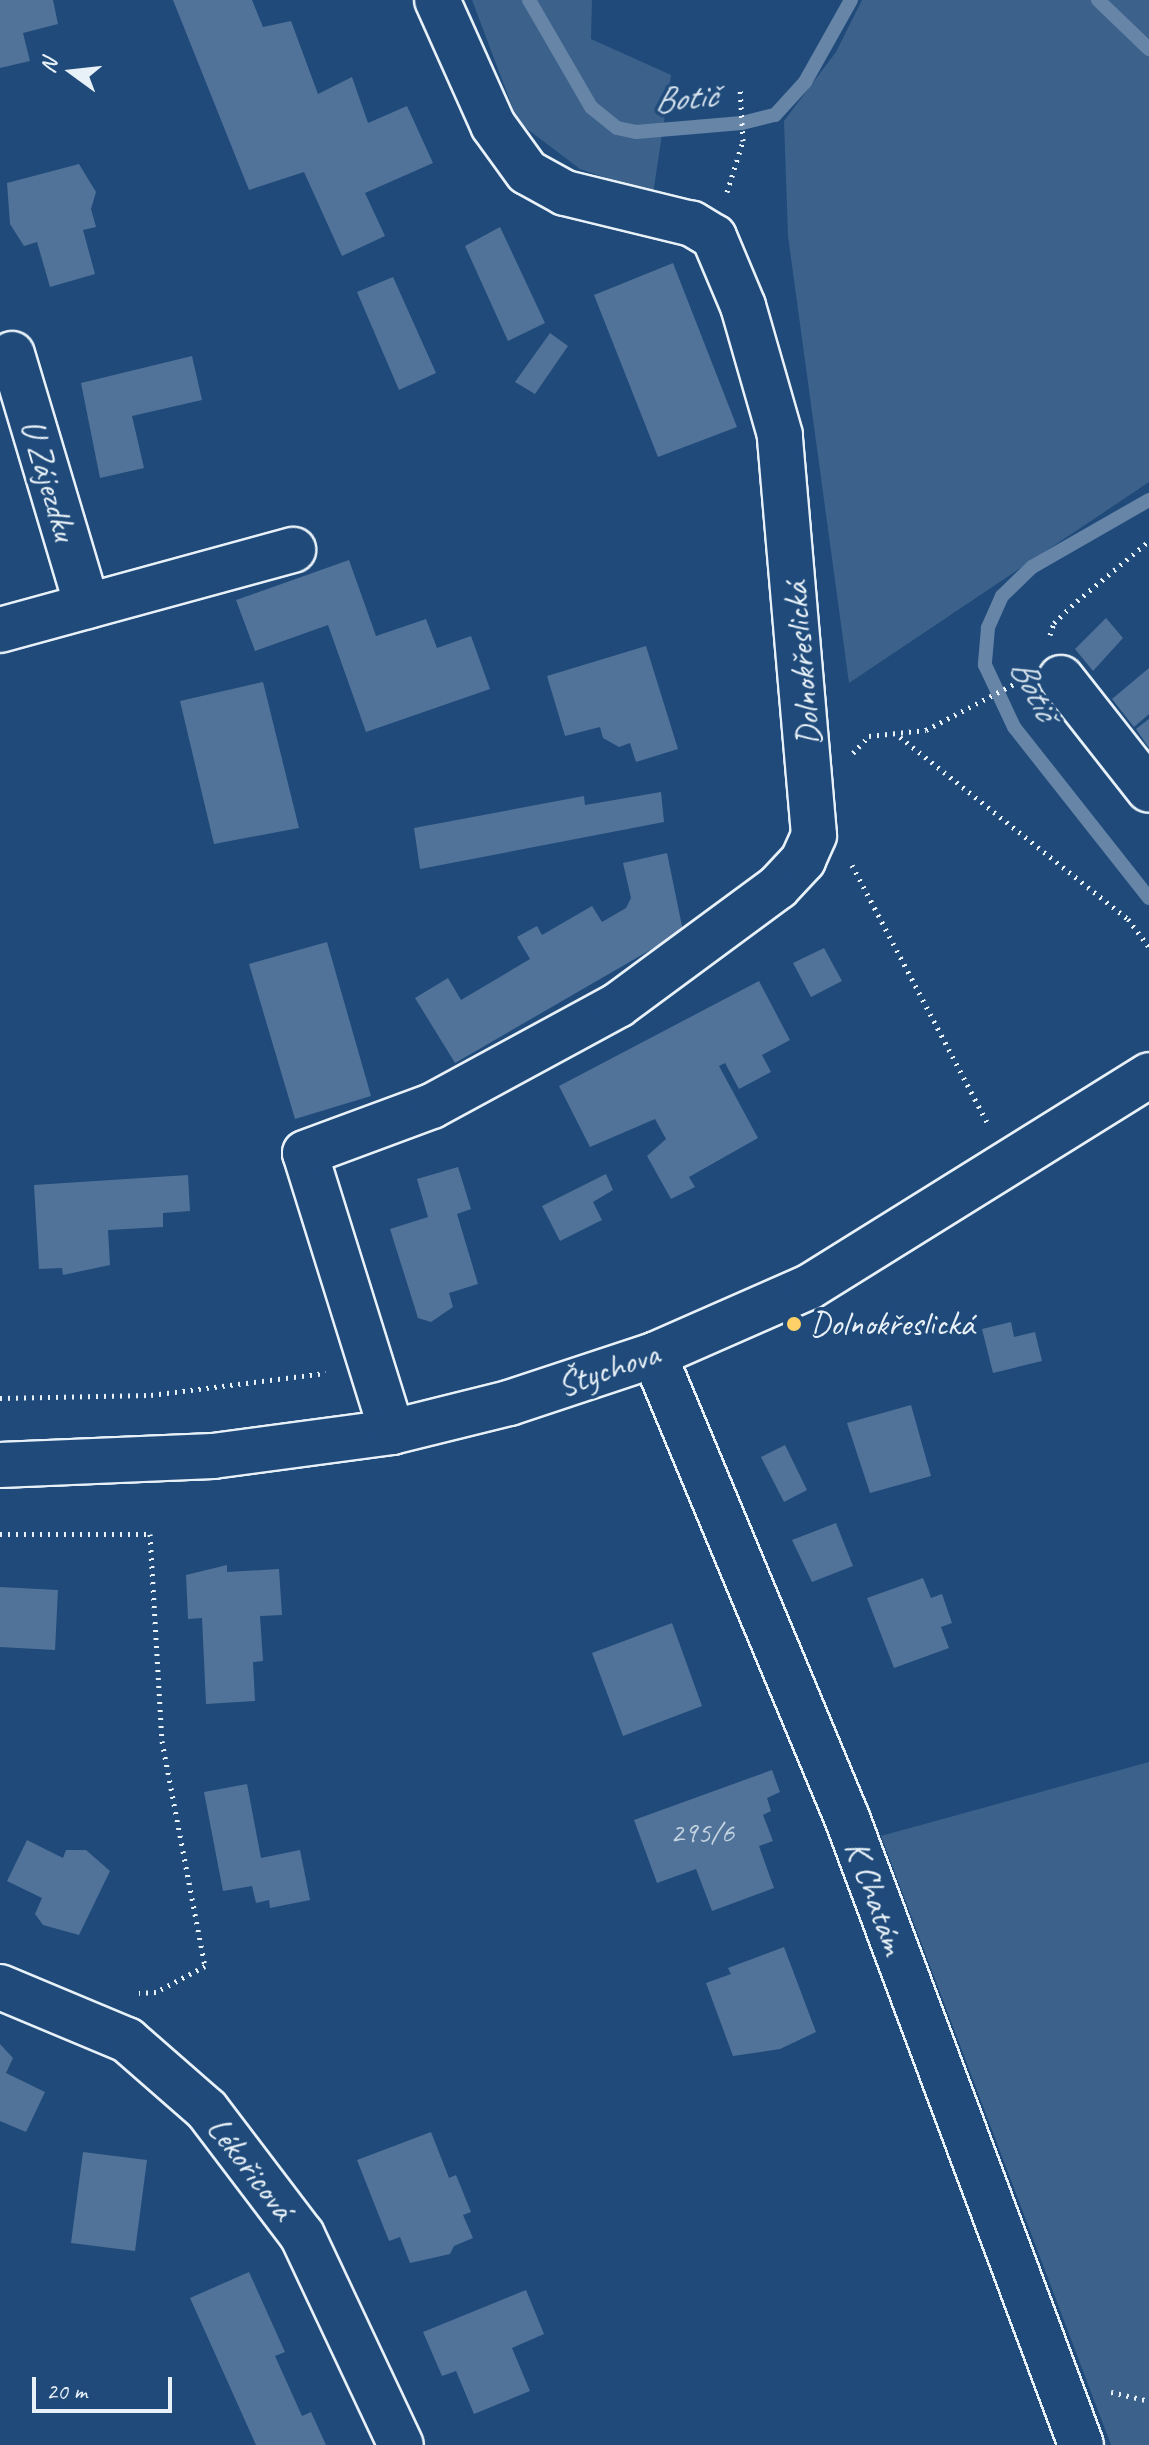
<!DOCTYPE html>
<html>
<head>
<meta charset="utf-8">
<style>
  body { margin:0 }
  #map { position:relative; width:1149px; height:2445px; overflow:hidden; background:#1f4a7a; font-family:Caveat,sans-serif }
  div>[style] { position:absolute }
  .green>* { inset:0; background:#3c628c }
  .stream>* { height:14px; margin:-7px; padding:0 7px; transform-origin:7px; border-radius:7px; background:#6685a7 }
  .building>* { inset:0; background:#517399 }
  .path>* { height:5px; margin-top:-2.5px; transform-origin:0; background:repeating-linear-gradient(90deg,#e8f1f8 0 2px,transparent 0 8px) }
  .roads { filter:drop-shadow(2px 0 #e8f1f8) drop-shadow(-2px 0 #e8f1f8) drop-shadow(0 2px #e8f1f8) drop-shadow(0 -2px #e8f1f8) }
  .minor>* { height:44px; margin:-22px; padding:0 22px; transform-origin:22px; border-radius:22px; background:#1f4a7a }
  .dots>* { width:22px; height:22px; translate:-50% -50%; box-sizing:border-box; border:4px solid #1f4a7a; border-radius:50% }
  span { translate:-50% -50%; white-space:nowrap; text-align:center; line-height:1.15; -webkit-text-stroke:7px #1f4a7a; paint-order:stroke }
  .number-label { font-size:30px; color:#c2d2e0 }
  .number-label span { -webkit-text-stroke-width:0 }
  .street-label { font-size:34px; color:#e8f1f8 }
  .poi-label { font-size:34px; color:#e8f1f8 }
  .left { translate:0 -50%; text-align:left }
  .water-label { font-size:36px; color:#d4e1ec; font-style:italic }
  .north { position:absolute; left:32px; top:32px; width:80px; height:80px; -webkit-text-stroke:6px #1f4a7a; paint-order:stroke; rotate:285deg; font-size:22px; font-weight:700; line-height:32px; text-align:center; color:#e8f1f8 }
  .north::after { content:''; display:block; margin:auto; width:28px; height:36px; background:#e8f1f8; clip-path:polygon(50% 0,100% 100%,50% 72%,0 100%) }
  .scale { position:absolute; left:32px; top:2377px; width:140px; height:36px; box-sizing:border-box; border:4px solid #e8f1f8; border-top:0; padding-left:10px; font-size:24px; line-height:28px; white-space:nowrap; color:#e8f1f8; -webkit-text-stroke:6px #1f4a7a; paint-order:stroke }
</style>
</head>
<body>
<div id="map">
  <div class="green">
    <i style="clip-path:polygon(472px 0,592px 0,591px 39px,671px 75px,653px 194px,580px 169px,518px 122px)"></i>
    <i style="clip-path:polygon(862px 0,1149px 0,1149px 482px,849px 683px,788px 236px,784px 121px,836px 52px)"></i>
    <i style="clip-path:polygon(1149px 1762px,1149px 2445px,1111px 2445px,881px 1836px)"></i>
  </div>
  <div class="stream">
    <i style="left:529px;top:0;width:124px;rotate:59.9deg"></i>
    <i style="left:591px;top:107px;width:33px;rotate:39deg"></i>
    <i style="left:617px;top:128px;width:19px;rotate:12deg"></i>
    <i style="left:636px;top:132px;width:106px;rotate:-4.9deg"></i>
    <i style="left:742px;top:123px;width:34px;rotate:-14deg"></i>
    <i style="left:775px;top:115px;width:45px;rotate:-47.7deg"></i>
    <i style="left:805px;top:82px;width:94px;rotate:-60.7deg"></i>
    <i style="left:1098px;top:0;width:71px;rotate:43.9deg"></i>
    <i style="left:1149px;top:500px;width:135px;rotate:150.2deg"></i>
    <i style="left:1032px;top:567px;width:42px;rotate:136deg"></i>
    <i style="left:1002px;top:596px;width:35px;rotate:114deg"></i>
    <i style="left:988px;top:628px;width:37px;rotate:95deg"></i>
    <i style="left:985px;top:665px;width:68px;rotate:64.9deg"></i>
    <i style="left:1014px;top:727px;width:218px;rotate:51.7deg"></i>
  </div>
  <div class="building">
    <i style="clip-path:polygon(0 0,53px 0,58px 24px,23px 33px,30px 61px,0 68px)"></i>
    <i style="clip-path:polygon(173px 0,252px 0,263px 27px,291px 21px,318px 94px,352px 77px,368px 123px,407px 106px,433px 163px,365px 193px,385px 236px,342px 256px,304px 172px,249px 190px)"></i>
    <i style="clip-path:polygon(79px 164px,96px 192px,91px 209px,96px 227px,83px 230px,95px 274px,50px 287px,37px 242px,24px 246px,10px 224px,7px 183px)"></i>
    <i style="clip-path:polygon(500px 227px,545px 323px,508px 341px,465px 246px)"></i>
    <i style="clip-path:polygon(673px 263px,737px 427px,658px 457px,594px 295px)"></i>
    <i style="clip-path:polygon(393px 277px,436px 373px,399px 390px,357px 292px)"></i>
    <i style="clip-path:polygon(550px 333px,568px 346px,535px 394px,515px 382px)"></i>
    <i style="clip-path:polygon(192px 356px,202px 400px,132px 416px,144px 468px,100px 478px,81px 383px)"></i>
    <i style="clip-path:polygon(349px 560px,376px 636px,426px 619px,437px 648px,471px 636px,490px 689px,366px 732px,328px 625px,255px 651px,236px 600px)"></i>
    <i style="clip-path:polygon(1106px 618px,1123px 638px,1093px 671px,1075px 649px)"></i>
    <i style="clip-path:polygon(646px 646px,678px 749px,636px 762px,630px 743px,619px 747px,603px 738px,600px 727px,565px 736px,547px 676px)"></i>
    <i style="clip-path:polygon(1149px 668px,1149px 714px,1134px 727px,1112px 699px)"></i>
    <i style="clip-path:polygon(263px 682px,299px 828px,214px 844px,180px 701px)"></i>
    <i style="clip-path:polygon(1149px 719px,1149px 748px,1136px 729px)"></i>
    <i style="clip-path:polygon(661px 792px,664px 822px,420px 869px,414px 828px,584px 796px,585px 805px)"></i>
    <i style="clip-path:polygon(667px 853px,683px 931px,455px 1063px,415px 998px,448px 978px,461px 1000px,530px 959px,517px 937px,537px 926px,542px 935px,592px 906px,602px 922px,626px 908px,631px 898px,623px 863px)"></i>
    <i style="clip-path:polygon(327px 942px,371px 1096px,295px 1119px,249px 964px)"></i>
    <i style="clip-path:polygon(824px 948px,842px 981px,811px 997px,793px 963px)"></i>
    <i style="clip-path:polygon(759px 981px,790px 1040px,762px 1055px,771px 1072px,739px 1089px,725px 1063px,719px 1066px,758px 1138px,689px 1177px,695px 1187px,671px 1199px,647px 1156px,666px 1139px,655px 1119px,590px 1147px,559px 1086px)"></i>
    <i style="clip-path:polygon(458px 1167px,471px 1209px,457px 1214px,478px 1284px,449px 1293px,453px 1307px,431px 1322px,418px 1318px,390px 1229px,428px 1217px,417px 1179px)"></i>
    <i style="clip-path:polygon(606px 1174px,613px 1190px,593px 1202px,602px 1220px,560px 1241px,542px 1206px)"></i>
    <i style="clip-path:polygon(188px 1175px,190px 1211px,163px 1213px,163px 1227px,108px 1230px,110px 1265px,63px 1275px,62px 1268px,39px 1269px,34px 1185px)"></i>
    <i style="clip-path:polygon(1011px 1322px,1014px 1337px,1035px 1332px,1042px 1361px,993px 1373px,982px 1329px)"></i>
    <i style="clip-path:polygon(911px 1405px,931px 1476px,870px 1493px,847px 1423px)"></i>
    <i style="clip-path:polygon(785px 1445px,807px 1490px,784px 1502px,761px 1457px)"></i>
    <i style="clip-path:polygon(836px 1523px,853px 1566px,812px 1582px,792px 1540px)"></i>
    <i style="clip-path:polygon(227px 1565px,227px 1572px,279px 1569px,282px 1615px,260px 1616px,263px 1661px,253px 1662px,255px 1701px,206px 1704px,202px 1618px,188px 1619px,186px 1575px)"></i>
    <i style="clip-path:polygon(923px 1578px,931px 1598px,942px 1594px,952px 1623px,941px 1627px,949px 1648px,894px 1668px,867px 1598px)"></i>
    <i style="clip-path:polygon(0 1587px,58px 1590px,55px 1650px,0 1647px)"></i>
    <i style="clip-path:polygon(672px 1623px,702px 1706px,623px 1736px,592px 1653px)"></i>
    <i style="clip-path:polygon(772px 1770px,780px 1792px,767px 1798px,771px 1811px,763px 1815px,773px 1841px,759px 1846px,774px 1888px,712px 1911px,696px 1869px,657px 1883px,634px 1820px)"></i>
    <i style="clip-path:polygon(247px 1784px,261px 1858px,300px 1850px,310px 1900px,270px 1908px,269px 1900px,256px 1903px,252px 1886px,223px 1891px,204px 1792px)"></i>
    <i style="clip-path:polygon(27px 1840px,63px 1858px,66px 1850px,86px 1850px,110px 1871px,79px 1935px,43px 1925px,35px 1914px,42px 1898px,7px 1881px)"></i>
    <i style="clip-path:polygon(784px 1947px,816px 2032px,780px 2049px,733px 2056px,706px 1983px,731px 1974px,728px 1968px)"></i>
    <i style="clip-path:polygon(0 2044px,13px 2058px,6px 2073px,45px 2092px,26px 2132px,0 2121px)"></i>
    <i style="clip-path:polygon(431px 2132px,449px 2178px,456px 2175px,471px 2212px,463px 2215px,473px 2238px,454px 2246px,450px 2254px,410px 2263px,400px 2237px,389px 2241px,357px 2160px)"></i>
    <i style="clip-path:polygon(83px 2152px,147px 2160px,135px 2251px,71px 2243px)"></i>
    <i style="clip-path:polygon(249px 2272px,285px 2352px,275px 2356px,302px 2416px,311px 2412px,326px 2445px,256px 2445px,190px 2298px)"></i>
    <i style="clip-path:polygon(526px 2290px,544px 2334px,512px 2348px,530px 2391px,474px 2414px,456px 2371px,442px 2376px,423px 2332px)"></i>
  </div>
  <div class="path">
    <i style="left:727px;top:192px;width:53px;rotate:-72.6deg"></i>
    <i style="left:743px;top:141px;width:53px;rotate:-93.2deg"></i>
    <i style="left:1050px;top:635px;width:13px;rotate:-72deg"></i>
    <i style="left:1054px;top:623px;width:32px;rotate:-44deg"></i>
    <i style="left:1077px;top:601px;width:94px;rotate:-39.8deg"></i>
    <i style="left:900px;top:737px;width:292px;rotate:38.6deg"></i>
    <i style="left:1128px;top:919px;width:35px;rotate:53deg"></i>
    <i style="left:853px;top:753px;width:23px;rotate:-47deg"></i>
    <i style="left:869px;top:736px;width:57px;rotate:-6deg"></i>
    <i style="left:926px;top:730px;width:102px;rotate:-27.6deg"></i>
    <i style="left:852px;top:865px;width:290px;rotate:62.3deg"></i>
    <i style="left:0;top:1398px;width:151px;rotate:-1.1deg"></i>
    <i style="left:151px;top:1395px;width:176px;rotate:-7.2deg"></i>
    <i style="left:0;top:1534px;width:150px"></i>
    <i style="left:150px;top:1534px;width:207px;rotate:86.7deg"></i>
    <i style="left:162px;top:1741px;width:229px;rotate:79.2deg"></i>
    <i style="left:205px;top:1966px;width:55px;rotate:152deg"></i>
    <i style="left:156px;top:1992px;width:17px;rotate:177deg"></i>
    <i style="left:1111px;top:2392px;width:39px;rotate:13deg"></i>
  </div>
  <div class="roads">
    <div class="minor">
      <i style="left:12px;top:354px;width:263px;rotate:73.4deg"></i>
      <i style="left:0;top:630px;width:304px;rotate:-15.3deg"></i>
      <i style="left:1061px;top:678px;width:142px;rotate:51.8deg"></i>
      <i style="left:654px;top:1355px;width:502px;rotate:67.37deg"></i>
      <i style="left:847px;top:1818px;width:669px;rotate:69.53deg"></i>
      <i style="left:392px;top:1432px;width:292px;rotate:-107.3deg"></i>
      <i style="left:305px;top:1153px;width:135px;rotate:-20.3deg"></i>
      <i style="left:432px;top:1106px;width:212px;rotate:-28.5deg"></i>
      <i style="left:618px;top:1005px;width:199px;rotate:-36.4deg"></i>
      <i style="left:778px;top:887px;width:37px;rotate:-47deg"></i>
      <i style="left:803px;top:860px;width:27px;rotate:-66deg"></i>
      <i style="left:814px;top:835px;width:401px;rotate:-94.9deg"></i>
      <i style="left:780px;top:435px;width:134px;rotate:-106deg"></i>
      <i style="left:743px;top:306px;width:75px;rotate:-112.8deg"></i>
      <i style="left:714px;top:237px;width:26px;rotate:-149deg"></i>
      <i style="left:692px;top:224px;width:131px;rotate:-166.3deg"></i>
      <i style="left:565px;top:193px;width:43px;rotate:-151.1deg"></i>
      <i style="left:527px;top:172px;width:58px;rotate:-125.9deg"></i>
      <i style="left:493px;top:125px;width:137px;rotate:-114.1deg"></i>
      <i style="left:0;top:1465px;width:213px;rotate:-2.4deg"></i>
      <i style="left:213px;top:1456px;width:181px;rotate:-7.6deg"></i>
      <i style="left:392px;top:1432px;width:121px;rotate:-13.9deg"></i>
      <i style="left:509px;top:1403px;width:153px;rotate:-18.3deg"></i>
      <i style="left:654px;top:1355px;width:169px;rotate:-23.7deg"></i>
      <i style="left:809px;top:1287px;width:401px;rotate:-31.9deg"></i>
      <i style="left:0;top:1987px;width:138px;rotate:22.7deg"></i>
      <i style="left:127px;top:2040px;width:106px;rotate:41.2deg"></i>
      <i style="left:207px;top:2110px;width:157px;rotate:52.8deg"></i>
      <i style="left:302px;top:2235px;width:232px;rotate:64.8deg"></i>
    </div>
  </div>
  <div class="dots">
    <i style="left:794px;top:1324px;background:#ffd166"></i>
  </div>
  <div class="number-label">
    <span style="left:702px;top:1832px">295/6</span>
  </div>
  <div class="street-label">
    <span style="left:49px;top:480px;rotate:74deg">U Zájezdku</span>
    <span style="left:802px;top:664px;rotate:-95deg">Dolnokřeslická</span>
    <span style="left:608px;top:1369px;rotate:-19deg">Štychova</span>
    <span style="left:876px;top:1897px;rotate:70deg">K Chatám</span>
    <span style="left:251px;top:2168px;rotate:52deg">Lékořicová</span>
  </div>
  <div class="poi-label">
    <span class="left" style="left:810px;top:1324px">Dolnokřeslická</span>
  </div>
  <div class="water-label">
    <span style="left:685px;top:98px;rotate:-5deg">Botič</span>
    <span style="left:1034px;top:689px;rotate:63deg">Botič</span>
  </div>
  <div class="north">N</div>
  <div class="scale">20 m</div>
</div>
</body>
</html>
